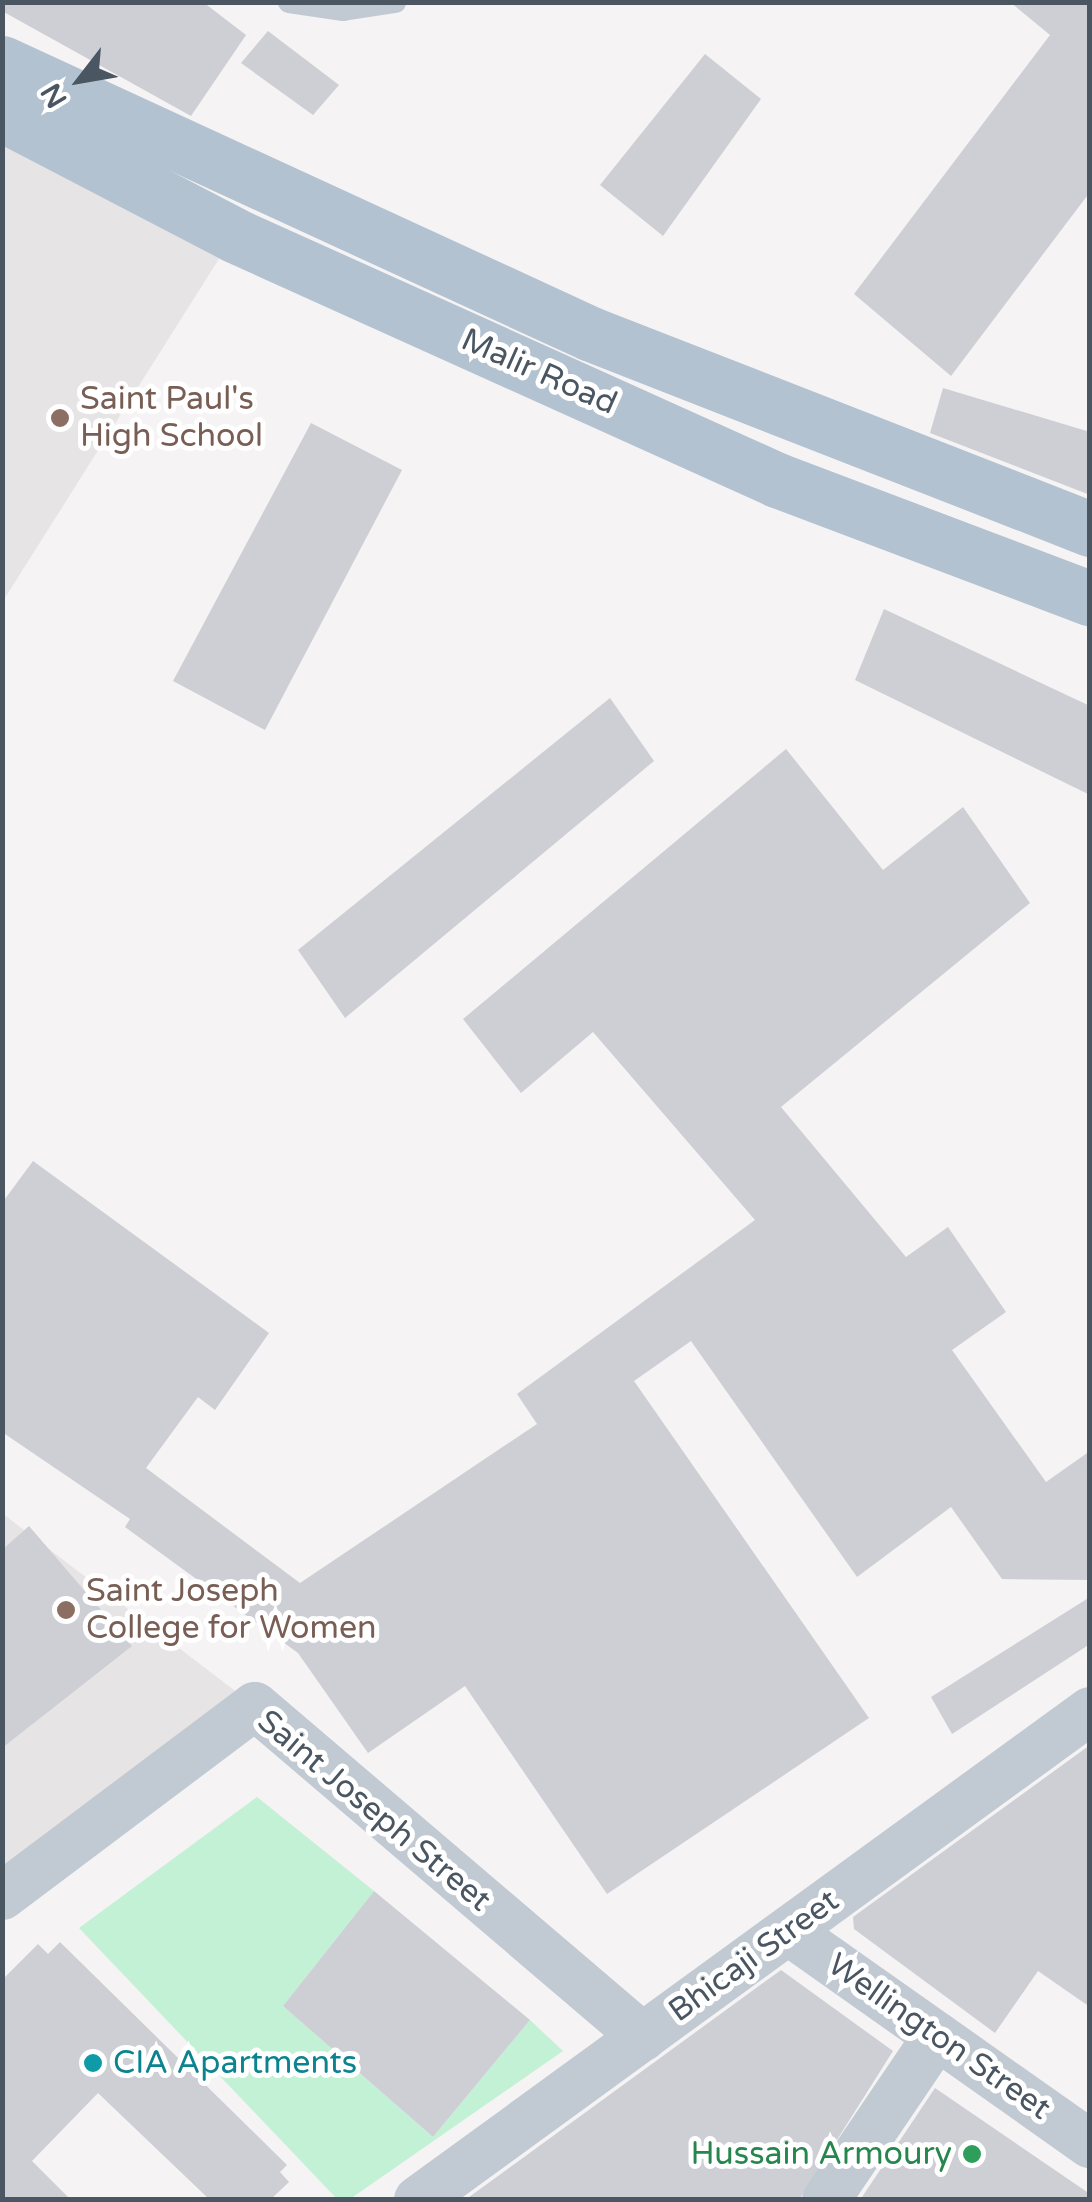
<!DOCTYPE html>
<html>
<head>
<meta charset="utf-8">
<style>
  body { margin:0 }
  #map { position:relative; width:1092px; height:2202px; overflow:hidden; background:#f5f3f3; font-family:"Varela Round",sans-serif }
  div>[style] { position:absolute }
  .education>* { inset:0; background:#e6e4e5 }
  .green>* { inset:0; background:#c3f1d5 }
  .building>* { inset:0; background:#cdcfd5 }
  .lane>* { height:22px; margin:-11px; padding:0 11px; transform-origin:11px; border-radius:11px; background:#c1cad2 }
  .street>* { height:48px; margin:-24px; padding:0 24px; transform-origin:24px; border-radius:24px; background:#c1cad2 }
  .primary>* { height:55px; margin:-27.5px; padding:0 27.5px; transform-origin:27.5px; border-radius:27.5px; background:#b3c2d1 }
  .dots>* { width:28px; height:28px; translate:-50% -50%; box-sizing:border-box; border:5px solid #fff; border-radius:50% }
  span { translate:-50% -50%; white-space:nowrap; text-align:center; line-height:1.15; -webkit-text-stroke:10px #fff; paint-order:stroke }
  .street-label { font-size:32px; color:#4a5661 }
  .education-label { font-size:32px; color:#785e54 }
  .left { translate:0 -50%; text-align:left }
  .culture-label { font-size:32px; color:#0d838f }
  .leisure-label { font-size:32px; color:#27864d }
  .right { translate:-100% -50%; text-align:right }
  .frame { position:absolute; inset:0; border:5px solid #4a5661; pointer-events:none }
  .north { position:absolute; left:30px; top:30px; width:100px; height:100px; -webkit-text-stroke:8px #fff; paint-order:stroke; rotate:239deg; font-size:28px; font-weight:700; line-height:40px; text-align:center; color:#4a5661 }
  .north::after { content:''; display:block; margin:auto; width:35px; height:45px; background:#4a5661; clip-path:polygon(50% 0,100% 100%,50% 72%,0 100%) }
</style>
</head>
<body>
<div id="map">
  <div class="education">
    <i style="clip-path:polygon(3px 114px,234px 235px,3px 601px)"></i>
    <i style="clip-path:polygon(3px 1514px,255px 1706px,3px 1896px)"></i>
  </div>
  <div class="green">
    <i style="clip-path:polygon(257px 1797px,374px 1891px,283px 2006px,433px 2137px,530px 2020px,563px 2051px,350px 2199px,337px 2199px,79px 1928px)"></i>
  </div>
  <div class="building">
    <i style="clip-path:polygon(2px 2px,203px 2px,246px 35px,191px 116px,2px 11px)"></i>
    <i style="clip-path:polygon(1010px 2px,1090px 2px,1090px 192px,951px 376px,854px 294px,1050px 35px)"></i>
    <i style="clip-path:polygon(268px 31px,339px 85px,313px 115px,241px 63px)"></i>
    <i style="clip-path:polygon(705px 54px,761px 99px,663px 236px,600px 185px)"></i>
    <i style="clip-path:polygon(943px 388px,1090px 432px,1090px 495px,930px 433px)"></i>
    <i style="clip-path:polygon(311px 423px,402px 470px,265px 730px,173px 681px)"></i>
    <i style="clip-path:polygon(884px 609px,1090px 706px,1090px 795px,855px 680px)"></i>
    <i style="clip-path:polygon(610px 698px,654px 761px,345px 1018px,298px 950px)"></i>
    <i style="clip-path:polygon(786px 749px,883px 870px,963px 807px,1030px 903px,781px 1107px,906px 1257px,948px 1227px,1006px 1312px,952px 1350px,1046px 1482px,1090px 1451px,1090px 1580px,1002px 1579px,951px 1507px,857px 1577px,691px 1341px,634px 1381px,869px 1718px,607px 1894px,465px 1686px,368px 1753px,298px 1653px,125px 1527px,130px 1519px,2px 1432px,2px 1203px,33px 1161px,269px 1333px,215px 1410px,198px 1397px,146px 1468px,300px 1583px,537px 1424px,517px 1394px,755px 1220px,593px 1032px,521px 1093px,463px 1019px)"></i>
    <i style="clip-path:polygon(29px 1526px,132px 1646px,2px 1748px,2px 1550px)"></i>
    <i style="clip-path:polygon(1090px 1597px,1090px 1644px,952px 1734px,931px 1697px)"></i>
    <i style="clip-path:polygon(1090px 1745px,1090px 2007px,1038px 1971px,995px 2033px,854px 1929px,853px 1917px)"></i>
    <i style="clip-path:polygon(374px 1891px,530px 2020px,433px 2137px,283px 2006px)"></i>
    <i style="clip-path:polygon(60px 1942px,287px 2165px,280px 2172px,289px 2182px,270px 2200px,210px 2200px,98px 2093px,32px 2161px,71px 2200px,2px 2200px,2px 1980px,38px 1944px,48px 1954px)"></i>
    <i style="clip-path:polygon(781px 1970px,893px 2051px,799px 2200px,465px 2200px)"></i>
    <i style="clip-path:polygon(935px 2088px,1090px 2194px,1090px 2200px,860px 2200px)"></i>
  </div>
  <div class="lane">
    <i style="left:289px;top:2px;width:55px;rotate:8.4deg"></i>
    <i style="left:343px;top:10px;width:53px;rotate:-8.7deg"></i>
  </div>
  <div class="street">
    <i style="left:2px;top:1896px;width:316px;rotate:-36.9deg"></i>
    <i style="left:255px;top:1706px;width:510px;rotate:40.47deg"></i>
    <i style="left:788px;top:1931px;width:370px;rotate:35.2deg"></i>
    <i style="left:418px;top:2200px;width:831px;rotate:-36.04deg"></i>
    <i style="left:826px;top:2200px;width:198px;rotate:-55.9deg"></i>
  </div>
  <div class="primary">
    <i style="left:2px;top:63px;width:648px;rotate:24.71deg"></i>
    <i style="left:591px;top:334px;width:536px;rotate:21.34deg"></i>
    <i style="left:2px;top:114px;width:262px;rotate:27.5deg"></i>
    <i style="left:234px;top:235px;width:596px;rotate:24.28deg"></i>
    <i style="left:777px;top:480px;width:335px;rotate:20.7deg"></i>
  </div>
  <div class="dots">
    <i style="left:60px;top:418px;background:#8d6e63"></i>
    <i style="left:66px;top:1610px;background:#8d6e63"></i>
    <i style="left:93px;top:2063px;background:#0f9aa8"></i>
    <i style="left:972px;top:2154px;background:#2e9e5b"></i>
  </div>
  <div class="street-label">
    <span style="left:539px;top:372px;rotate:24deg">Malir Road</span>
    <span style="left:374px;top:1811px;rotate:40deg">Saint Joseph Street</span>
    <span style="left:754px;top:1956px;rotate:-36deg">Bhicaji Street</span>
    <span style="left:939px;top:2037px;rotate:35deg">Wellington Street</span>
  </div>
  <div class="education-label">
    <span class="left" style="left:80px;top:418px">Saint Paul's<br>High School</span>
    <span class="left" style="left:86px;top:1610px">Saint Joseph<br>College for Women</span>
  </div>
  <div class="culture-label">
    <span class="left" style="left:113px;top:2063px">CIA Apartments</span>
  </div>
  <div class="leisure-label">
    <span class="right" style="left:952px;top:2154px">Hussain Armoury</span>
  </div>
  <div class="frame"></div>
  <div class="north">N</div>
</div>
</body>
</html>
